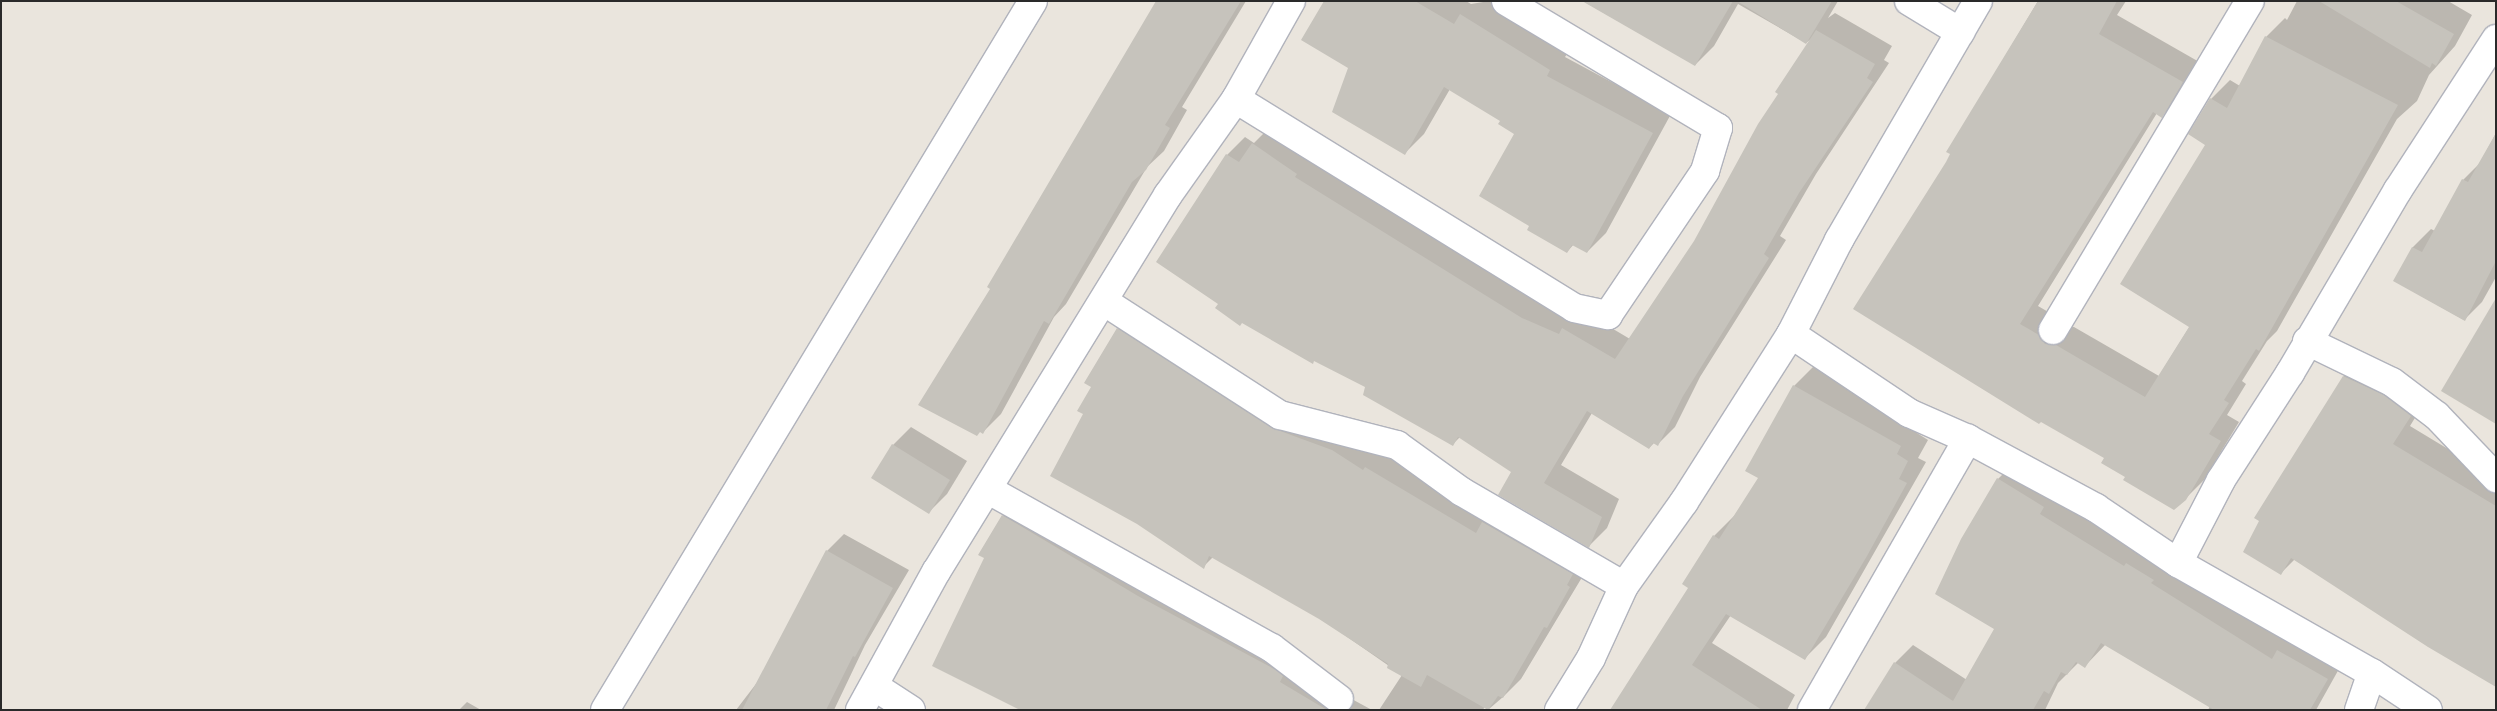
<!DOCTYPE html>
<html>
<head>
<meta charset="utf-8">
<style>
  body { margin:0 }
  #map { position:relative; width:2497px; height:711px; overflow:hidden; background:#eae5dd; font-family:Signika,sans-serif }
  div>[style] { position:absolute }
  .shadow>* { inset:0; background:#0003 }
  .building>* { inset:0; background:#c6c3bc }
  .roads { filter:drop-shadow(1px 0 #b1b3bc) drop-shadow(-1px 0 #b1b3bc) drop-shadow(0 1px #b1b3bc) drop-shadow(0 -1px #b1b3bc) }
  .minor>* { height:28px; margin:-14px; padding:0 14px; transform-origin:14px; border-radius:14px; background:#fff }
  span { translate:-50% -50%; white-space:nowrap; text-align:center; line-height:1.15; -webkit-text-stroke:4px #fff; paint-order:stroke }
  .frame { position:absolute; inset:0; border:2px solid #2a2a2a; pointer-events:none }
</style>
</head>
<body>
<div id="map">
  <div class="shadow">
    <i style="clip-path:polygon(1157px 1px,1246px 1px,1182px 107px,1187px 110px,1164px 151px,1147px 167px,1066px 304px,1054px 317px,1001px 414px,983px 432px,991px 288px)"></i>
    <i style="clip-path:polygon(1326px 1px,1466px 1px,1471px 4px,1489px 1px,1569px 51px,1565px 57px,1671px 114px,1606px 233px,1587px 252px,1574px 244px,1567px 252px,1515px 134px,1502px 120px,1450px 89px,1424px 134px,1405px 153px,1350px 67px)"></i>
    <i style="clip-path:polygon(1583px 1px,1838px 1px,1828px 18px,1835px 13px,1892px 46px,1884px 60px,1889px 63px,1816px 174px,1780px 236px,1786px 240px,1700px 377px,1675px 427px,1658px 444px,1654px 443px,1649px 448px,1592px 413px,1561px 465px,1619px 499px,1607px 528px,1590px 545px,1513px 472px,1460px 437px,1452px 445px,1367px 386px,1220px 304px,1227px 155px,1245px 137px,1254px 143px,1271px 126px,1630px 339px,1695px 242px,1812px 38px,1806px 43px,1738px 4px,1714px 46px,1695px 65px)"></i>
    <i style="clip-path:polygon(2038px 1px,2126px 1px,2117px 15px,2201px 63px,2180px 98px,2162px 116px,2157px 113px,2038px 306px,2057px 317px,2064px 325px,2074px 327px,2159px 376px,2190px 326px,2211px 99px,2230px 80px,2240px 86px,2266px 37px,2285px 18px,2287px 20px,2297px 1px,2448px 1px,2472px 15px,2455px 46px,2429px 75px,2417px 101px,2397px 119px,2277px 331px,2267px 341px,2242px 381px,2246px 384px,2227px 415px,2239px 422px,2204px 480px,2185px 499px,2127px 476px,2105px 458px,2041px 420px,1952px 154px,1948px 152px)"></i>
    <i style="clip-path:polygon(2496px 133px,2496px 277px,2482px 302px,2464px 320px,2395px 281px,2413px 247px,2431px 229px,2435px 231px,2463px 180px,2480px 163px)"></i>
    <i style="clip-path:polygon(1136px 312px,1290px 411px,1383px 450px,1587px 569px,1521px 679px,1503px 697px,1489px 709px,1485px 706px,1483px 710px,1379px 710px,1402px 675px,1320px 618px,1213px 557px,1203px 567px,1085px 414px,1092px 387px,1118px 329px)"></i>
    <i style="clip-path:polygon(2362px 359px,2427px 398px,2410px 426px,2496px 478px,2496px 685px,2295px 559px,2281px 573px,2344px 376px)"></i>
    <i style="clip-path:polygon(1815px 365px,1921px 425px,1917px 433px,1928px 440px,1918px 458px,1926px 462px,1826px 637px,1805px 658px,1731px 615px,1712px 643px,1795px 695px,1787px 710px,1611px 710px,1690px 588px,1714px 536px,1735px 515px,1760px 478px,1747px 470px,1794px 386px)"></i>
    <i style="clip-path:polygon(911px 427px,967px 461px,947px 494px,929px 512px,873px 477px,893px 445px)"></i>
    <i style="clip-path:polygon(2016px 461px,2344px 660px,2316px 710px,2208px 710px,2210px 706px,2106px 644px,2085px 666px,2079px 662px,2058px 683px,2045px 710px,1866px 710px,1895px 663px,1913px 645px,1967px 680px,1996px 629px,1998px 479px)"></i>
    <i style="clip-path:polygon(1021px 498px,1326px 685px,1372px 710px,1022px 710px,985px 558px,1003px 516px)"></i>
    <i style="clip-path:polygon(844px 534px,909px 570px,865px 645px,834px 710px,736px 710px,759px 680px,827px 551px)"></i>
    <i style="clip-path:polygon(467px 702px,481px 710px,459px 710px)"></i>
  </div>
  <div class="building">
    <i style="clip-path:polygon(1156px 1px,1241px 1px,1165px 125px,1170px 128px,1146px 170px,1132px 182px,1049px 324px,1044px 321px,983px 434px,980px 432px,977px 436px,918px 405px,990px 289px,987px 287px)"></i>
    <i style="clip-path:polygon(1324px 1px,1415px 1px,1454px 24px,1460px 14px,1550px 70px,1547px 76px,1653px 133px,1587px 253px,1572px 245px,1567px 253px,1527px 230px,1529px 226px,1479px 196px,1514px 134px,1498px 124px,1500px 121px,1444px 87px,1405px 155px,1332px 112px,1348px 68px,1301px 40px)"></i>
    <i style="clip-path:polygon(1582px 1px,1733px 1px,1695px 66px)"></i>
    <i style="clip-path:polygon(1737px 1px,1832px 1px,1806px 44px)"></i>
    <i style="clip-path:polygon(2038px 1px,2117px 1px,2099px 34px,2183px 82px,2162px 118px,2153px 112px,2020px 324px,2039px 335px,2045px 344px,2056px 345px,2145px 397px,2189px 327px,2120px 284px,2205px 145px,2188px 134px,2210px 98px,2227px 108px,2265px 36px,2398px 105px,2259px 351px,2256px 349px,2224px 400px,2229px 403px,2209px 434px,2221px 441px,2186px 500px,2174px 510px,2123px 480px,2125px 477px,2101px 463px,2104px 458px,2041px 422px,2039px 424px,1853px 309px,1946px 162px,1950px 154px,1946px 152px)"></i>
    <i style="clip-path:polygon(2319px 1px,2396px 1px,2454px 34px,2436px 66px,2432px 63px,2430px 68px)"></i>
    <i style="clip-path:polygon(1816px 30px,1875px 64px,1867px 78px,1873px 82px,1799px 193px,1764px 254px,1769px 258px,1683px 396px,1658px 446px,1653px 443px,1649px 449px,1587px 411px,1544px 483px,1602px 517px,1589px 548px,1498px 495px,1511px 472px,1458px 437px,1453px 446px,1363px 395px,1365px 387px,1314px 361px,1313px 364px,1242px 323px,1240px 326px,1215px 308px,1218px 304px,1156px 262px,1226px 154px,1239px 162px,1252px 143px,1297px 174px,1295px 177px,1522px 318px,1559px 334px,1562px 328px,1615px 359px,1694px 241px,1758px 124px,1778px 94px,1775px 92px)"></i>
    <i style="clip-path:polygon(2496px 133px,2496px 261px,2465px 321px,2393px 281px,2412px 247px,2422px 252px,2462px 179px,2468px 182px)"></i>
    <i style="clip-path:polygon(2496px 298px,2496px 424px,2441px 391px)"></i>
    <i style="clip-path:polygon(1117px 328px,1272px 428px,1332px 450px,1363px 470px,1365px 467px,1476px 533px,1482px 522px,1573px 574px,1567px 585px,1570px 587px,1547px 628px,1544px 627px,1503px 698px,1498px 696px,1488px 710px,1427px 675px,1421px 687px,1387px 668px,1388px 664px,1319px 619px,1209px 556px,1204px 569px,1137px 524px,1050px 476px,1083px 414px,1077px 411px,1091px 387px,1084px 383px)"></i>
    <i style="clip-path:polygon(2343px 376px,2384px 395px,2411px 416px,2393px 444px,2496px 506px,2496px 687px,2428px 647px,2291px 558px,2281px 575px,2243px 552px,2259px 521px,2254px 518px)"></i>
    <i style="clip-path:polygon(1793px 385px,1901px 446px,1897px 454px,1908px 461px,1899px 479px,1907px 483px,1867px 556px,1805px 660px,1726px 614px,1692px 665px,1762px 710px,1610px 710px,1688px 588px,1682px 584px,1713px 535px,1719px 539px,1758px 478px,1745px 471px)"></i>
    <i style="clip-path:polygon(892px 444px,950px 480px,929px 514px,871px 478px)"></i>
    <i style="clip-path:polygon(1997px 478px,2044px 507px,2040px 514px,2124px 566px,2126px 563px,2154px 580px,2151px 583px,2272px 659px,2277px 650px,2328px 679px,2310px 710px,2214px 710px,2101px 643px,2085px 668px,2076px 662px,2067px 675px,2061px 672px,2049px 694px,2044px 691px,2033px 710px,1864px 710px,1894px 662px,1953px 701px,1994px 629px,1935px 594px,1961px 539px)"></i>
    <i style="clip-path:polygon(1002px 515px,1138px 596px,1276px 670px,1283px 676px,1280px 682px,1327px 710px,1020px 710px,932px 666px,984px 558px,978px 555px)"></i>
    <i style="clip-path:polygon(826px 550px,893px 588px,855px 657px,853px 656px,826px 710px,742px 710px)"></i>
  </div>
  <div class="roads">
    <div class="minor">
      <i style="left:1909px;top:1px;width:60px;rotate:31.3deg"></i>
      <i style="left:1236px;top:99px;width:397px;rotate:31.7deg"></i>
      <i style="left:1574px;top:308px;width:35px;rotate:12deg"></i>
      <i style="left:1608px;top:315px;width:174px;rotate:-56deg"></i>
      <i style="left:1705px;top:171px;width:45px;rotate:-73.2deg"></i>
      <i style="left:1718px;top:128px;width:247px;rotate:-149.1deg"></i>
      <i style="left:1105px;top:302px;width:208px;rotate:32.9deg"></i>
      <i style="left:1280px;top:415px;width:121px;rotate:14.4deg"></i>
      <i style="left:1397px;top:445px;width:80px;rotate:35.9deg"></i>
      <i style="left:1462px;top:492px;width:187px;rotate:30.1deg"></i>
      <i style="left:2053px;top:330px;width:383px;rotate:-59.1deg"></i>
      <i style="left:1791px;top:334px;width:142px;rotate:33.8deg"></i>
      <i style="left:1909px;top:413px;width:64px;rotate:23.8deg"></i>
      <i style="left:1968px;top:439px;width:145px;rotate:28.3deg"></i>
      <i style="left:2096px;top:508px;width:99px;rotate:33.9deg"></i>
      <i style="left:2178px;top:563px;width:223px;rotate:29.6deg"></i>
      <i style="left:2372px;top:673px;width:67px;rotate:33.5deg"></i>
      <i style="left:2307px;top:341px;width:94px;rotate:25.8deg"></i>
      <i style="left:2392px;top:382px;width:56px;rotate:37.1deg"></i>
      <i style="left:2437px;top:416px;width:86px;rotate:46.4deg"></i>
      <i style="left:989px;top:490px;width:324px;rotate:29.2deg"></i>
      <i style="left:1272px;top:648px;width:84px;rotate:37.3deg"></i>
      <i style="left:2178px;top:563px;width:93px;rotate:-62.6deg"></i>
      <i style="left:2221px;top:480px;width:127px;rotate:-57.2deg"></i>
      <i style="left:2290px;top:373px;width:212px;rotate:-59.5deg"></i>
      <i style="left:2398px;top:190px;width:180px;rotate:-57deg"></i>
      <i style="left:874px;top:686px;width:44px;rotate:33deg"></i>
      <i style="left:605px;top:710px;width:828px;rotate:-58.88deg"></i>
      <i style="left:860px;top:710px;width:158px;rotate:-61.2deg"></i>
      <i style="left:936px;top:572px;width:443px;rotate:-58.4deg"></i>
      <i style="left:1168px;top:195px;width:118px;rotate:-54.7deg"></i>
      <i style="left:1236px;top:99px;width:112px;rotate:-60.7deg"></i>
      <i style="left:1559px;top:710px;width:61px;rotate:-58.4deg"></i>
      <i style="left:1591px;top:658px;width:79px;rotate:-65.4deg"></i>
      <i style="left:1624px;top:586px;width:103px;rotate:-54.5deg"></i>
      <i style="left:1684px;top:502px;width:199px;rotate:-57.5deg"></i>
      <i style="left:1791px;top:334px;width:106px;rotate:-62.9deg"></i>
      <i style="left:1839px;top:240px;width:276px;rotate:-59.8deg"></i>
      <i style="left:1812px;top:710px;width:313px;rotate:-60.1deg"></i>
      <i style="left:2359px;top:710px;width:39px;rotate:-71deg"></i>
    </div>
  </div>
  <div class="frame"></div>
</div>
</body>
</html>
